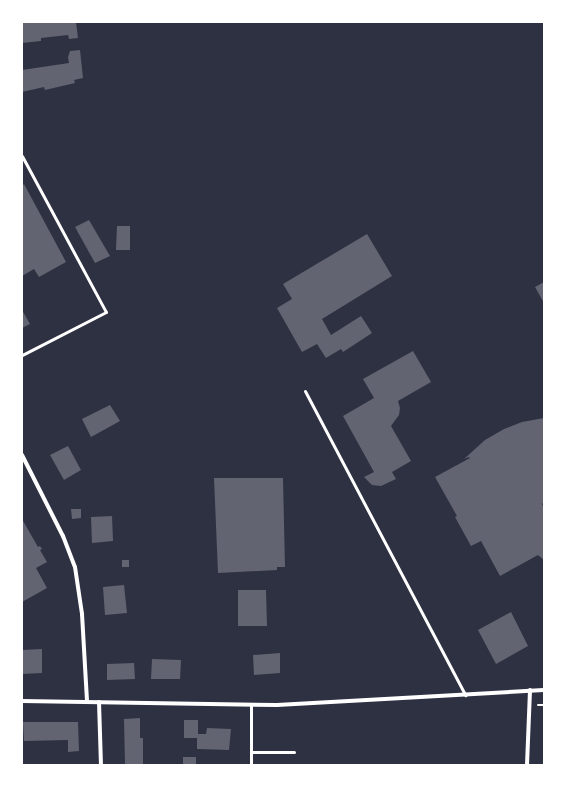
<!DOCTYPE html>
<html>
<head>
<meta charset="utf-8">
<style>
  body { margin:0 }
  #map { position:relative; width:566px; height:787px; overflow:hidden; background:#2d3142; font-family:"Public Sans",sans-serif }
  div>[style] { position:absolute }
  .building>* { inset:0; background:#626471 }
  .path>* { height:2.5px; margin:-1.25px; padding:0 1.25px; transform-origin:1.25px; border-radius:1.25px; background:#fff }
  .service>* { height:3px; margin:-1.5px; padding:0 1.5px; transform-origin:1.5px; border-radius:1.5px; background:#fff }
  .minor>* { height:4px; margin:-2px; padding:0 2px; transform-origin:2px; border-radius:2px; background:#fff }
  span { translate:-50% -50%; white-space:nowrap; text-align:center; line-height:1.15; -webkit-text-stroke:3px #fff; paint-order:stroke }
  .frame { position:absolute; inset:0; border:23px solid #fff; pointer-events:none }
</style>
</head>
<body>
<div id="map">
  <div class="building">
    <i style="clip-path:polygon(22px 22px,76px 22px,78px 38px,69px 39px,68px 35px,41px 38px,41px 41px,22px 43px)"></i>
    <i style="clip-path:polygon(80px 50px,83px 78px,74px 80px,75px 83px,45px 90px,44px 87px,22px 92px,22px 70px,69px 63px,68px 57px,70px 51px)"></i>
    <i style="clip-path:polygon(24px 184px,66px 262px,39px 277px,34px 269px,22px 276px,22px 186px)"></i>
    <i style="clip-path:polygon(89px 220px,110px 256px,95px 263px,75px 227px)"></i>
    <i style="clip-path:polygon(117px 226px,130px 226px,130px 250px,116px 250px)"></i>
    <i style="clip-path:polygon(367px 234px,392px 276px,322px 319px,331px 335px,361px 316px,372px 333px,343px 352px,341px 349px,326px 358px,317px 344px,302px 352px,277px 308px,292px 299px,283px 284px)"></i>
    <i style="clip-path:polygon(544px 282px,544px 303px,535px 287px)"></i>
    <i style="clip-path:polygon(22px 310px,30px 324px,22px 328px)"></i>
    <i style="clip-path:polygon(413px 351px,431px 382px,398px 401px,400px 408px,399px 415px,391px 426px,411px 461px,392px 472px,396px 479px,381px 486px,372px 485px,364px 477px,374px 472px,343px 416px,374px 398px,363px 379px)"></i>
    <i style="clip-path:polygon(110px 405px,120px 421px,91px 437px,82px 419px)"></i>
    <i style="clip-path:polygon(544px 418px,544px 502px,542px 504px,544px 508px,544px 560px,538px 555px,500px 576px,481px 541px,471px 546px,455px 517px,457px 516px,435px 477px,470px 458px,469px 457px,464px 459px,485px 440px,504px 429px,522px 422px)"></i>
    <i style="clip-path:polygon(68px 446px,81px 470px,64px 480px,50px 455px)"></i>
    <i style="clip-path:polygon(214px 478px,283px 478px,285px 567px,277px 567px,277px 570px,218px 573px)"></i>
    <i style="clip-path:polygon(71px 509px,81px 509px,81px 518px,72px 519px)"></i>
    <i style="clip-path:polygon(112px 516px,113px 541px,92px 543px,91px 517px)"></i>
    <i style="clip-path:polygon(22px 519px,38px 547px,40px 546px,42px 549px,40px 550px,47px 562px,36px 568px,47px 588px,22px 602px)"></i>
    <i style="clip-path:polygon(122px 560px,129px 560px,129px 567px,122px 567px)"></i>
    <i style="clip-path:polygon(124px 585px,127px 613px,105px 615px,103px 587px)"></i>
    <i style="clip-path:polygon(238px 590px,266px 590px,267px 626px,238px 626px)"></i>
    <i style="clip-path:polygon(511px 612px,528px 646px,496px 664px,478px 630px)"></i>
    <i style="clip-path:polygon(42px 649px,42px 673px,22px 674px,22px 650px)"></i>
    <i style="clip-path:polygon(280px 653px,280px 673px,254px 675px,253px 655px)"></i>
    <i style="clip-path:polygon(152px 659px,181px 660px,180px 679px,151px 679px)"></i>
    <i style="clip-path:polygon(134px 663px,135px 679px,107px 680px,107px 664px)"></i>
    <i style="clip-path:polygon(140px 718px,140px 738px,143px 738px,143px 765px,125px 765px,124px 719px)"></i>
    <i style="clip-path:polygon(184px 720px,198px 720px,198px 734px,206px 734px,207px 728px,231px 729px,229px 750px,197px 749px,197px 738px,184px 738px)"></i>
    <i style="clip-path:polygon(23px 722px,78px 722px,79px 751px,68px 752px,68px 740px,24px 741px)"></i>
    <i style="clip-path:polygon(183px 757px,196px 757px,196px 765px,183px 765px)"></i>
  </div>
  <div class="path">
    <i style="left:538px;top:705px;width:6px"></i>
  </div>
  <div class="service">
    <i style="left:22px;top:156px;width:177px;rotate:61.7deg"></i>
    <i style="left:106px;top:312px;width:94px;rotate:152.9deg"></i>
    <i style="left:305px;top:391px;width:344px;rotate:62.2deg"></i>
    <i style="left:251px;top:705px;width:47px;rotate:90deg"></i>
    <i style="left:251px;top:752px;width:43px"></i>
    <i style="left:251px;top:752px;width:13px;rotate:90deg"></i>
  </div>
  <div class="minor">
    <i style="left:22px;top:455px;width:91px;rotate:63.2deg"></i>
    <i style="left:63px;top:536px;width:33px;rotate:69deg"></i>
    <i style="left:75px;top:567px;width:48px;rotate:81.5deg"></i>
    <i style="left:82px;top:614px;width:88px;rotate:86.7deg"></i>
    <i style="left:22px;top:701px;width:255px;rotate:0.9deg"></i>
    <i style="left:277px;top:705px;width:267px;rotate:-3.2deg"></i>
    <i style="left:99px;top:702px;width:63px;rotate:88.2deg"></i>
    <i style="left:527px;top:765px;width:75px;rotate:-87.7deg"></i>
  </div>
  <div class="frame"></div>
</div>
</body>
</html>
